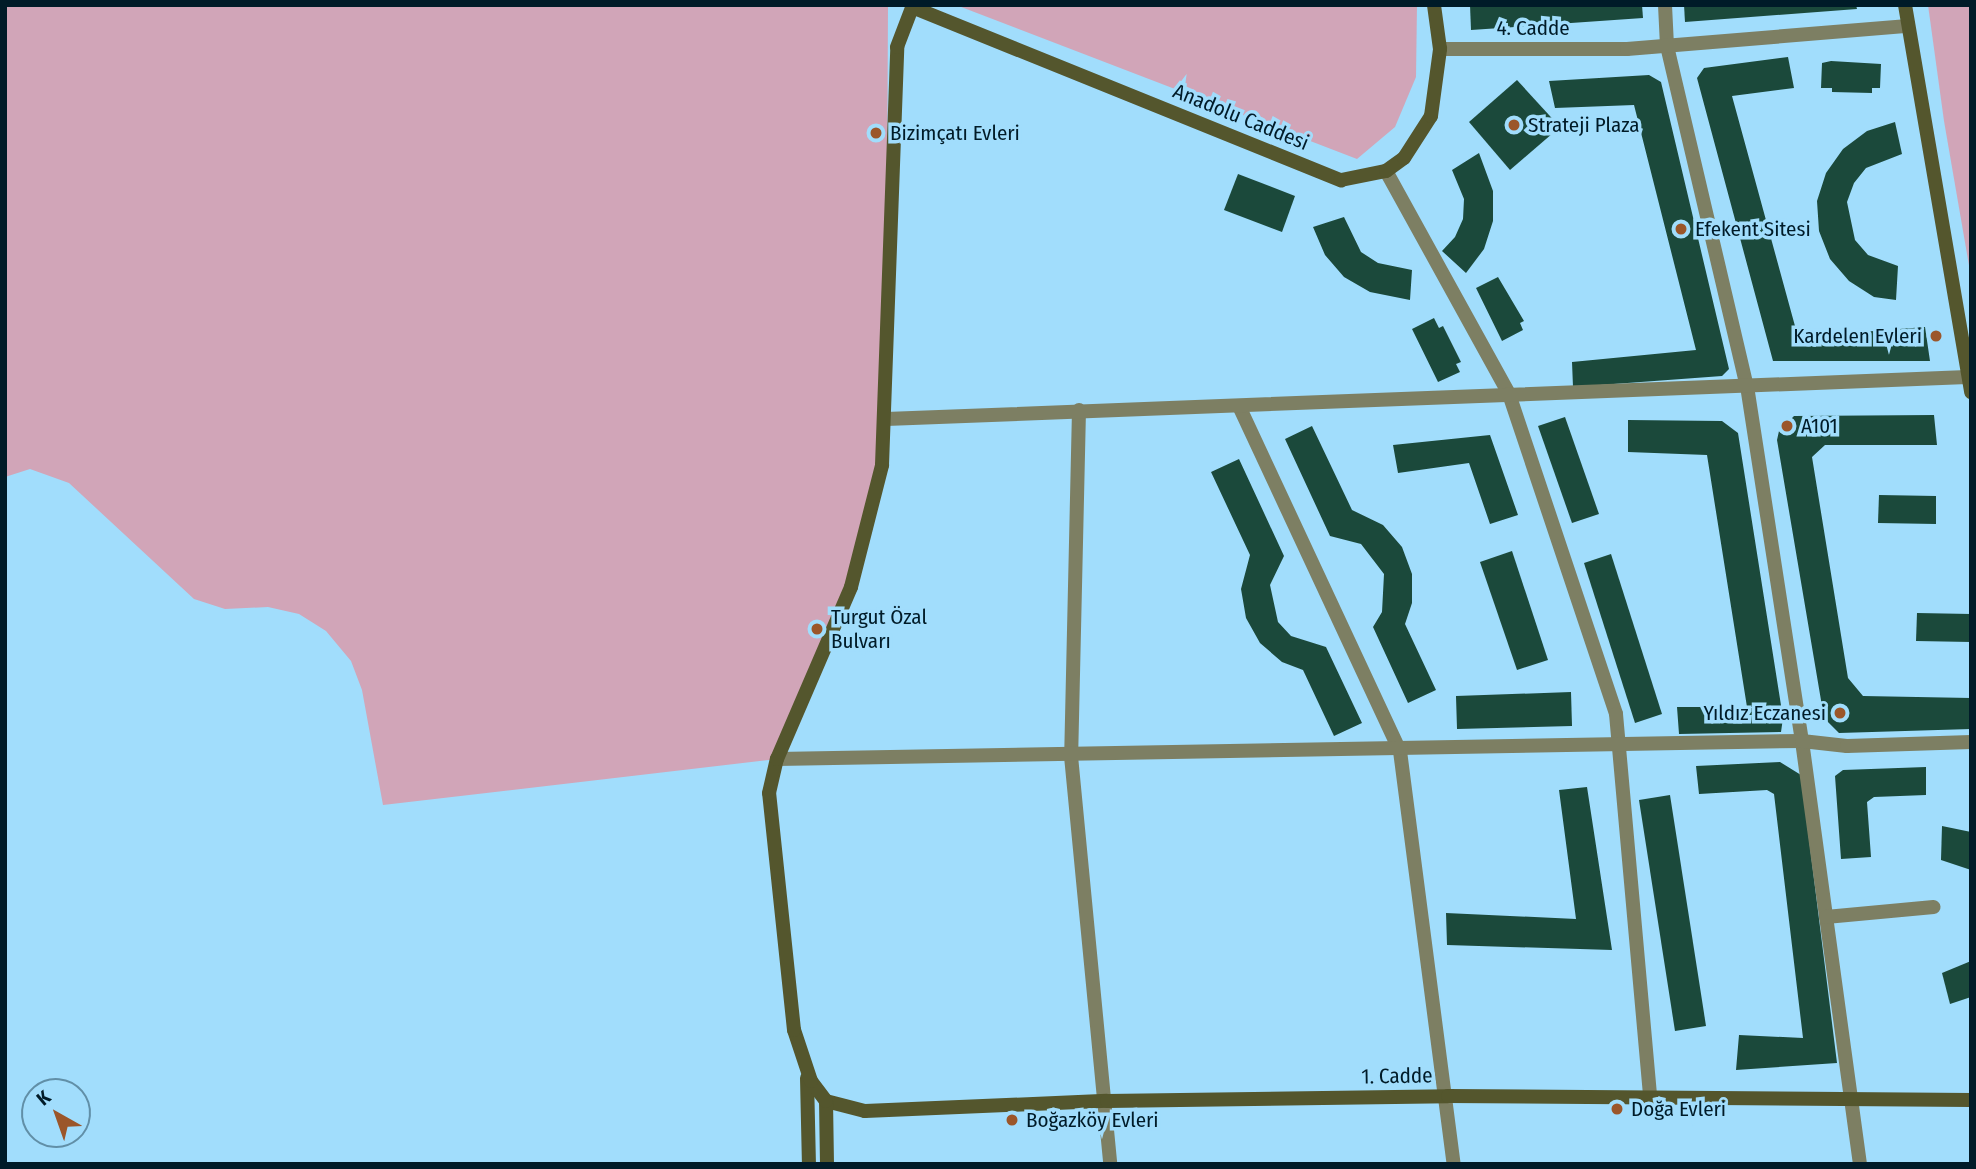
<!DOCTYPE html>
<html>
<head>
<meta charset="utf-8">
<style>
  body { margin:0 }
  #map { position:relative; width:1976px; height:1169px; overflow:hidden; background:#a1ddfc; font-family:"Fira Sans Condensed",sans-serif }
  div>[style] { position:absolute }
  .green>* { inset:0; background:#d1a5b8 }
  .building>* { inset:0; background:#1b493b }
  .street>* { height:14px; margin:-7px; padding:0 7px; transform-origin:7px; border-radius:7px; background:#7d7f63 }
  .secondary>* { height:14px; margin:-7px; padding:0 7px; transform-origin:7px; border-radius:7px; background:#54562d }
  .dots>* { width:19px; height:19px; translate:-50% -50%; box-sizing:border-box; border:4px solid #a1ddfc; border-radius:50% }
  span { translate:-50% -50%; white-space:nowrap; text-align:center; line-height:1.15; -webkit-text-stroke:7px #a1ddfc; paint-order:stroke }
  .street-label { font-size:21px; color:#001b28 }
  .poi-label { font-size:21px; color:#001b28 }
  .left { translate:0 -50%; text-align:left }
  .right { translate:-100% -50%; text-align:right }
  .frame { position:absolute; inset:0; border:7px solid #001b28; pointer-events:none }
  .north { position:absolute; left:21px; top:1078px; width:70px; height:70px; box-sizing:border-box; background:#a1ddfc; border:2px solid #618fa7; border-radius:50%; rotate:320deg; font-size:19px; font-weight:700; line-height:28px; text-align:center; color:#001b28 }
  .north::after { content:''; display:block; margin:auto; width:24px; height:32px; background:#9b562a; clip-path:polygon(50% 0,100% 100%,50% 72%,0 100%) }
</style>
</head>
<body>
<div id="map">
  <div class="green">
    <i style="clip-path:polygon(5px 5px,888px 5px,886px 419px,866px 535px,777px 759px,383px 805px,362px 690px,351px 661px,326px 631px,299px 614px,268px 607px,225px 609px,194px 599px,69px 483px,30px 469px,5px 477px)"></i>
    <i style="clip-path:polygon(956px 5px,1417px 5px,1416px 77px,1395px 127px,1357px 159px)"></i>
    <i style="clip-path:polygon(1928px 5px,1971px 5px,1971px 277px,1944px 121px)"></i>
  </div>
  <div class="building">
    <i style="clip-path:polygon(1470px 5px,1642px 5px,1643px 18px,1471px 30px)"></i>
    <i style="clip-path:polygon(1684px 5px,1856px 5px,1857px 9px,1685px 22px)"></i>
    <i style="clip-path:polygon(1788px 57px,1794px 88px,1732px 96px,1798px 337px,1925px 327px,1930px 361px,1773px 361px,1697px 78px,1704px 68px)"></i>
    <i style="clip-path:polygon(1831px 61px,1881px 64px,1880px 88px,1872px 88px,1872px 93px,1832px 92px,1832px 88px,1821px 88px,1822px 63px)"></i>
    <i style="clip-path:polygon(1649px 75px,1661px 82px,1729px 369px,1722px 376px,1573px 387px,1572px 362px,1696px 350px,1634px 105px,1555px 108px,1549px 81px)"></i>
    <i style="clip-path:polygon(1517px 80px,1560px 127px,1510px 170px,1469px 122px)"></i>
    <i style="clip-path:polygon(1895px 122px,1902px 154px,1866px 168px,1854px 183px,1847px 202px,1855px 240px,1868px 255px,1898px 266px,1896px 300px,1874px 297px,1849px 281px,1830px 259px,1819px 231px,1817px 201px,1826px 173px,1843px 149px,1867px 131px)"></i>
    <i style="clip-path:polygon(1479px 153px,1493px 191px,1493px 221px,1484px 249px,1466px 273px,1442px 251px,1455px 237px,1463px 219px,1464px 199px,1452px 170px)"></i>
    <i style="clip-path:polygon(1238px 174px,1295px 196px,1282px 232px,1224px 210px)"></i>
    <i style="clip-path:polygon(1344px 217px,1361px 252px,1378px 263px,1412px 270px,1410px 300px,1370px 292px,1344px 277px,1325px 255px,1313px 227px)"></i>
    <i style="clip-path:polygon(1498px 277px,1524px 321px,1520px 323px,1523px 330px,1502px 341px,1476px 288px)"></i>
    <i style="clip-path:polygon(1434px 318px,1439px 328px,1443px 326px,1461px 362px,1456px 364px,1460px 372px,1438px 382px,1412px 329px)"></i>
    <i style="clip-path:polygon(1934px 415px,1937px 445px,1825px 445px,1812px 457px,1848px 678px,1863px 696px,1971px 698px,1971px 729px,1839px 733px,1824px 718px,1777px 440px,1779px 431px,1794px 416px)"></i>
    <i style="clip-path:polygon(1565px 417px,1599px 514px,1572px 523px,1538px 426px)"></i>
    <i style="clip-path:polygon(1628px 420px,1722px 421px,1738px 433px,1783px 718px,1781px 732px,1679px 734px,1677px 707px,1747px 707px,1707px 455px,1628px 452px)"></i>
    <i style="clip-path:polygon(1312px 426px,1352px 510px,1383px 525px,1402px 547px,1412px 574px,1412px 603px,1405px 624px,1436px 690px,1408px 703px,1373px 627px,1382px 612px,1384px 574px,1361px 544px,1330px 536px,1285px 439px)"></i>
    <i style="clip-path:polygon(1490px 435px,1518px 515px,1490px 524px,1469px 463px,1398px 473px,1393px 445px)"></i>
    <i style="clip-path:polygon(1239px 459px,1284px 556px,1270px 585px,1278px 622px,1291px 636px,1326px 647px,1362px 723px,1334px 736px,1303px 670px,1282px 662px,1260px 643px,1246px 618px,1241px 589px,1250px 555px,1211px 472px)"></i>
    <i style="clip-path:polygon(1879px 495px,1936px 496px,1936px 524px,1878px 523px)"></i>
    <i style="clip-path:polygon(1512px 551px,1548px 660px,1517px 670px,1480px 562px)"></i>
    <i style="clip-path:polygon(1611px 554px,1662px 714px,1635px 723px,1584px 563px)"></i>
    <i style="clip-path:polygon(1917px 613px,1971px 614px,1971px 642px,1916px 641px)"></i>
    <i style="clip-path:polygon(1571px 692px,1572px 726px,1457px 729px,1456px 696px)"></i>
    <i style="clip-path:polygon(1780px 762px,1801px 775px,1837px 1063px,1736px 1070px,1739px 1035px,1803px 1038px,1774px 794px,1767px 790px,1699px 794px,1696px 766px)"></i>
    <i style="clip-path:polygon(1926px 767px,1926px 795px,1874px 797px,1867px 802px,1871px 857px,1841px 859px,1835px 776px,1843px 770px)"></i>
    <i style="clip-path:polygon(1587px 787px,1612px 950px,1447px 945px,1446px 913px,1576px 919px,1559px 790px)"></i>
    <i style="clip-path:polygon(1670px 795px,1706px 1026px,1675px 1031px,1639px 800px)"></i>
    <i style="clip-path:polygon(1942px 826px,1971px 832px,1971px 870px,1941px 860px)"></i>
    <i style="clip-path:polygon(1971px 961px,1971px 997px,1950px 1004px,1942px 973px)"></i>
  </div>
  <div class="street">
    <i style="left:1665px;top:5px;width:41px;rotate:87.2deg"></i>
    <i style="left:1667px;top:46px;width:349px;rotate:76.8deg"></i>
    <i style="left:1747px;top:386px;width:359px;rotate:81.2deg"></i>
    <i style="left:1802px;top:741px;width:427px;rotate:82.2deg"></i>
    <i style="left:1440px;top:49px;width:187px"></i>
    <i style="left:1627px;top:49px;width:282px;rotate:-4.7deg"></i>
    <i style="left:1386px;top:171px;width:255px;rotate:61.1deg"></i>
    <i style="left:1509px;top:394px;width:337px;rotate:71.5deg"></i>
    <i style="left:1616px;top:714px;width:384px;rotate:84.9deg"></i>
    <i style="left:1239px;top:406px;width:381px;rotate:65deg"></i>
    <i style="left:1400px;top:751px;width:417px;rotate:82.6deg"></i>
    <i style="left:1079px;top:410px;width:346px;rotate:91.3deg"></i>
    <i style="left:1071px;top:756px;width:410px;rotate:84.5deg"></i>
    <i style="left:886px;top:419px;width:1082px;rotate:-2.22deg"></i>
    <i style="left:777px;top:759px;width:1025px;rotate:-1.01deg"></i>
    <i style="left:1802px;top:741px;width:45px;rotate:6.3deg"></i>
    <i style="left:1847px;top:746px;width:124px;rotate:-1.8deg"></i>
    <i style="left:1826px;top:917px;width:108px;rotate:-5.3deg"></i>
  </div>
  <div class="secondary">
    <i style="left:1905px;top:5px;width:393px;rotate:80.3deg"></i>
    <i style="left:912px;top:7px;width:463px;rotate:22deg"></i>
    <i style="left:1341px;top:180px;width:46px;rotate:-11.3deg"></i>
    <i style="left:1386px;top:171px;width:22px;rotate:-36deg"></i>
    <i style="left:1404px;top:158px;width:50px;rotate:-57.3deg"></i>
    <i style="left:1431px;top:116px;width:68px;rotate:-82.3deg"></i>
    <i style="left:1440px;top:49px;width:44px;rotate:-97.8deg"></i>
    <i style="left:807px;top:1078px;width:86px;rotate:88.7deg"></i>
    <i style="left:826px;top:1101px;width:40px;rotate:14.4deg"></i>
    <i style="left:865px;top:1111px;width:242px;rotate:-2.4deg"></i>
    <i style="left:1107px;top:1101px;width:341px;rotate:-0.8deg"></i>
    <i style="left:1448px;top:1096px;width:523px;rotate:0.44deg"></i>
    <i style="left:827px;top:1164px;width:63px;rotate:-90.9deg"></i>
    <i style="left:826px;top:1101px;width:25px;rotate:-127deg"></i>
    <i style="left:811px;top:1081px;width:54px;rotate:-108.4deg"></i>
    <i style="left:794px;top:1030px;width:238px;rotate:-96deg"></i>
    <i style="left:769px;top:793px;width:35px;rotate:-77deg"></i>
    <i style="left:777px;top:759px;width:187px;rotate:-66.7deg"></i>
    <i style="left:851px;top:587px;width:126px;rotate:-75.7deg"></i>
    <i style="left:882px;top:465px;width:418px;rotate:-87.9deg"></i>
    <i style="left:897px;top:47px;width:45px;rotate:-69.1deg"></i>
  </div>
  <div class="dots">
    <i style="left:1514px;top:125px;background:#9b562a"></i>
    <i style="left:876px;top:133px;background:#9b562a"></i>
    <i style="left:1681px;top:229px;background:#9b562a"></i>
    <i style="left:1936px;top:336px;background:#9b562a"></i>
    <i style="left:1787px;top:426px;background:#9b562a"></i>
    <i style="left:817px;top:629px;background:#9b562a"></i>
    <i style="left:1840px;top:713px;background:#9b562a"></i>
    <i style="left:1617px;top:1109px;background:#9b562a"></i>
    <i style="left:1012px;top:1120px;background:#9b562a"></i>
  </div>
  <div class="street-label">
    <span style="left:1533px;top:28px">4. Cadde</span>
    <span style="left:1241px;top:117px;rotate:22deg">Anadolu Caddesi</span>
    <span style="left:1397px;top:1076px;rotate:-1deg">1. Cadde</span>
  </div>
  <div class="poi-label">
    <span class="left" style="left:1528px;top:125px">Strateji Plaza</span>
    <span class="left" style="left:890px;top:133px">Bizimçatı Evleri</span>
    <span class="left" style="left:1695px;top:229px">Efekent Sitesi</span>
    <span class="right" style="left:1922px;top:336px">Kardelen Evleri</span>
    <span class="left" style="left:1801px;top:426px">A101</span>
    <span class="left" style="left:831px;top:629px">Turgut Özal<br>Bulvarı</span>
    <span class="right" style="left:1826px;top:713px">Yıldız Eczanesi</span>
    <span class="left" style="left:1631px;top:1109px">Doğa Evleri</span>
    <span class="left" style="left:1026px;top:1120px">Boğazköy Evleri</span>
  </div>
  <div class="frame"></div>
  <div class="north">K</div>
</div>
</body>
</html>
